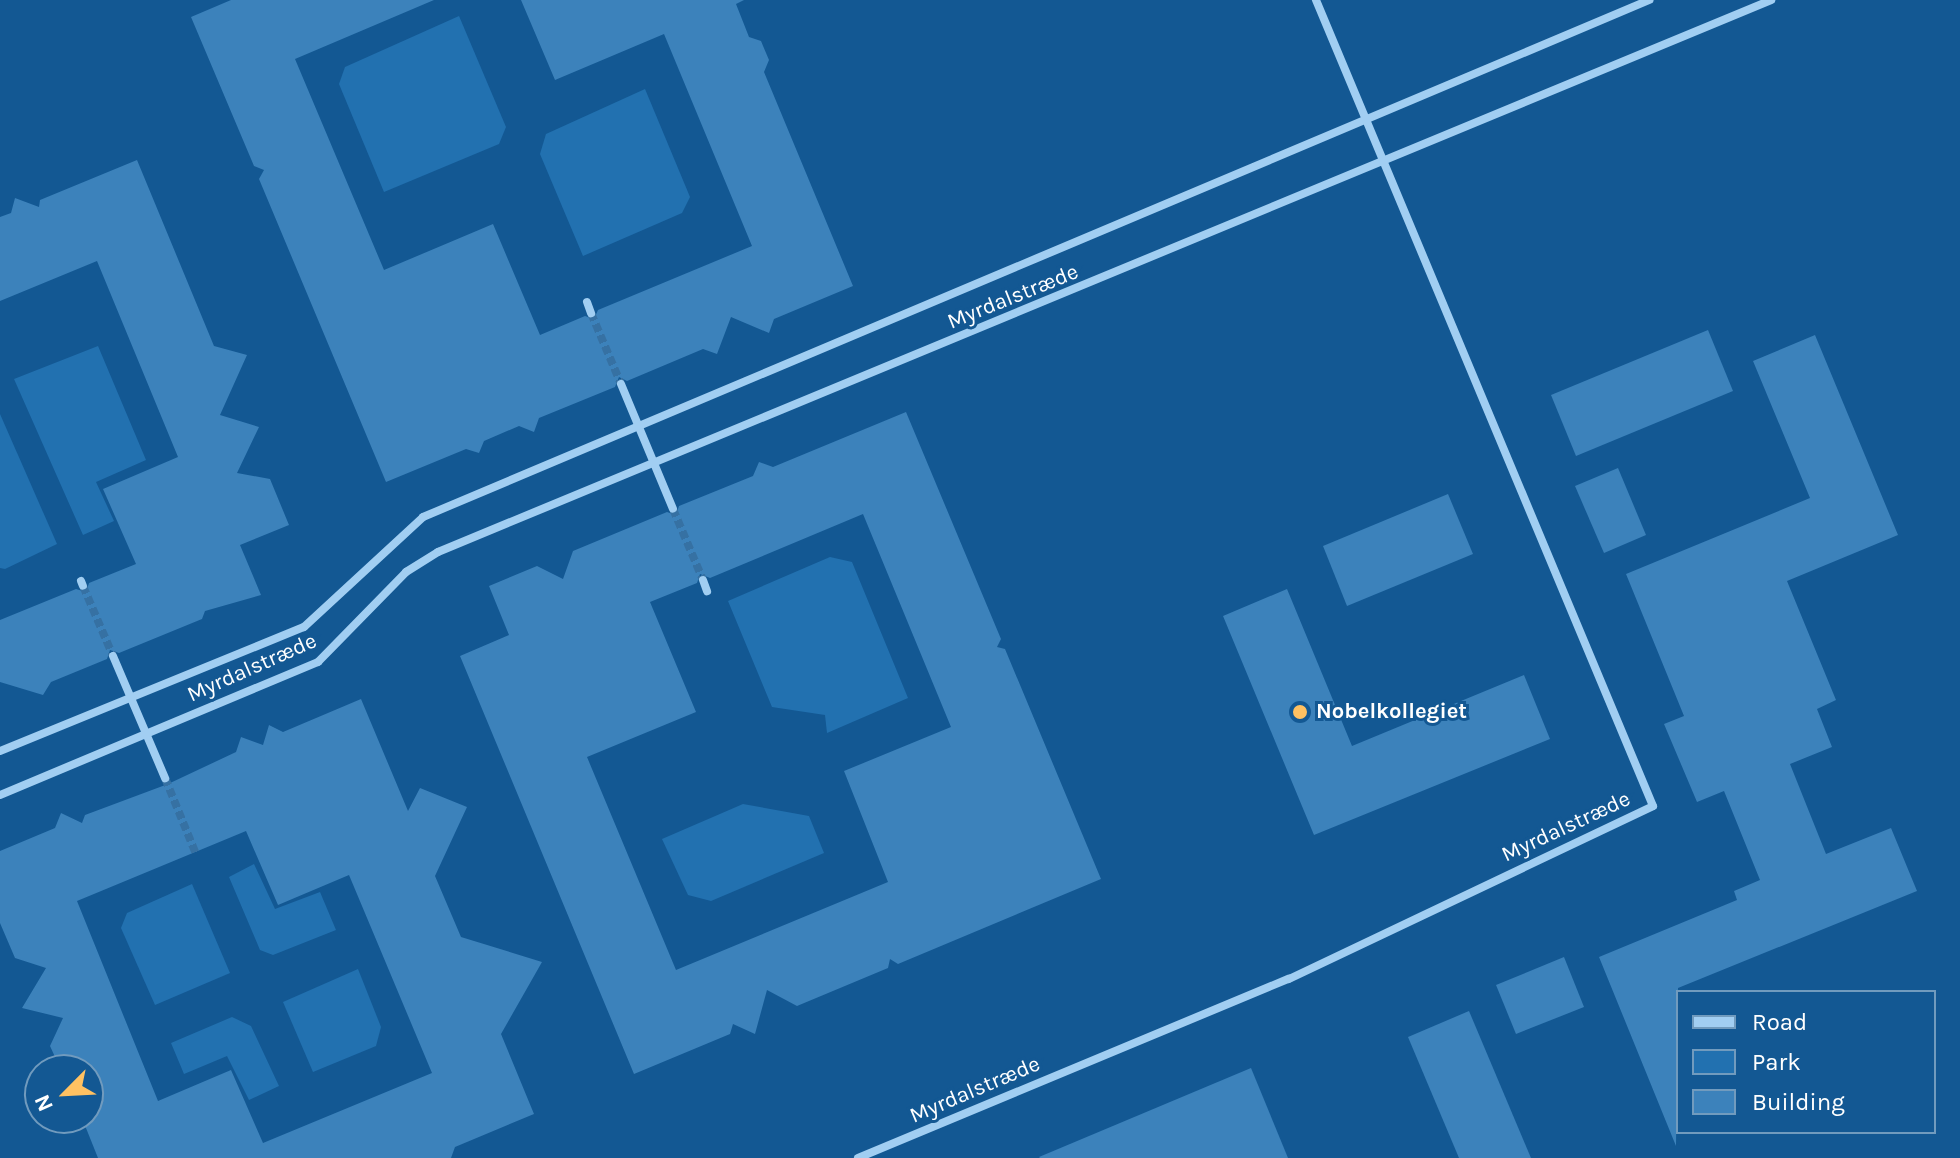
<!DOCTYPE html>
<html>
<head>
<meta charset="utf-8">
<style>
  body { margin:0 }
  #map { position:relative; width:1960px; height:1158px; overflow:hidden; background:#135893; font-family:Karla,sans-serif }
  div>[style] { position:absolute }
  .green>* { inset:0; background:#2271b0 }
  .building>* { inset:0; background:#3c82bb }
  .street-tunnel>* { height:8px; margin-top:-4px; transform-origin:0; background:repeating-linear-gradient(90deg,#3671a3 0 8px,transparent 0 12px) }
  .street>* { height:8px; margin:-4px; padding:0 4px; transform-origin:4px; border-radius:4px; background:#a1cef2 }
  .dots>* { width:22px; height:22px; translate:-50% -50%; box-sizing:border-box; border:4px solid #135893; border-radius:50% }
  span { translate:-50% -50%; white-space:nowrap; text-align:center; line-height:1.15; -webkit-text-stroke:6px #135893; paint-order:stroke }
  .street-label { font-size:22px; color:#fff }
  .poi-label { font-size:22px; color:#fff; font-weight:700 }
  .left { translate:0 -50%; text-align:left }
  .legend { position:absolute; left:1676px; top:990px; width:260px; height:144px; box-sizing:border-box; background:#135893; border:2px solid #719bbe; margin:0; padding:10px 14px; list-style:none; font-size:24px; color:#fff }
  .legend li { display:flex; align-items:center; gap:16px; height:40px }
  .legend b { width:40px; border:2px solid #719bbe }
  .north { position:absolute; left:24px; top:1054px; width:80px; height:80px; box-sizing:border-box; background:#135893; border:2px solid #719bbe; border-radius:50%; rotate:246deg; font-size:22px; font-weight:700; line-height:32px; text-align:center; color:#fff }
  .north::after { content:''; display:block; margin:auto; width:28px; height:36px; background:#ffc162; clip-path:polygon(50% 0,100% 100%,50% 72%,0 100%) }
</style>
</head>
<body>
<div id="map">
  <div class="green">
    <i style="clip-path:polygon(459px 16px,506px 127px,499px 144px,384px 192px,339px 84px,345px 67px)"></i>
    <i style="clip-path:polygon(645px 89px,690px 197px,682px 213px,583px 256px,540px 154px,546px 134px)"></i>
    <i style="clip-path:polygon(98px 346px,146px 460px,96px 482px,114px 521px,83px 535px,14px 379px)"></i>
    <i style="clip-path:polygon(0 414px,57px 544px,5px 569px,0 568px)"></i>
    <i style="clip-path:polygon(830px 557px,852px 562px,908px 698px,827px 733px,825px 715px,772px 707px,728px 601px)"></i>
    <i style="clip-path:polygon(743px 804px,809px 816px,824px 853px,711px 901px,688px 895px,662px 839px)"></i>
    <i style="clip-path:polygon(254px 864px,275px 909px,320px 892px,336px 930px,273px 955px,260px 950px,229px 877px)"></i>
    <i style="clip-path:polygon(192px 884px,230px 973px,155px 1005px,121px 928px,127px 913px)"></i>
    <i style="clip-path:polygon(358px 969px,381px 1027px,376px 1046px,313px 1072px,283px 1002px)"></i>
    <i style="clip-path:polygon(232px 1017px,251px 1026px,279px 1086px,249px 1100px,227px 1056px,184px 1074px,171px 1043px)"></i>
  </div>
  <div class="building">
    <i style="clip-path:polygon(231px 0,434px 0,295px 59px,384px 270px,493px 224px,540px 335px,585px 316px,594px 319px,598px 310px,752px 246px,664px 34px,555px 80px,521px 0,744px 0,736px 4px,749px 37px,761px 41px,769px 60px,764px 72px,853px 286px,774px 319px,769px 333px,731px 317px,717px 354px,703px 349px,627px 381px,619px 377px,615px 387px,539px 418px,534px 432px,519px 426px,484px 441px,479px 453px,466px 449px,386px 482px,259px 179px,264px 170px,254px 166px,191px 17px)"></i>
    <i style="clip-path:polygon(137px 160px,214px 346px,247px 355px,220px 415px,259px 427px,237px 473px,270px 479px,289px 525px,240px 545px,261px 595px,205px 611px,202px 619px,119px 653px,110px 650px,107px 659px,51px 682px,43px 695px,0 682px,0 620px,76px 589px,86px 592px,89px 583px,136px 564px,103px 489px,178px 457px,97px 261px,0 301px,0 217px,11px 213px,15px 198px,39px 207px,40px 200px)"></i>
    <i style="clip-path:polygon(1708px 330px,1733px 391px,1576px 456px,1551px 395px)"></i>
    <i style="clip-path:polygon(1815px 335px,1898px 535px,1787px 581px,1836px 700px,1817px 709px,1832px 747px,1790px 764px,1826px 854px,1891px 828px,1917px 891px,1678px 988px,1676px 1146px,1599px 957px,1737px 900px,1734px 891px,1760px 880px,1724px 791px,1697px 802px,1664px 724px,1684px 716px,1626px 574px,1810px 498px,1753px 361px)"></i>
    <i style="clip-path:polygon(evenodd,906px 412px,1001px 639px,997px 647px,1005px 649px,1101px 879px,898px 964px,890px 959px,888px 968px,797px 1006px,767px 990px,755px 1034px,733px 1024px,730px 1034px,634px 1074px,460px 656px,509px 635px,489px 586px,537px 566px,563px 579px,573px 551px,667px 512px,676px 515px,679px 506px,753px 476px,759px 462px,773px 467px,906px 412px,863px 514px,951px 727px,844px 771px,888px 882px,676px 970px,587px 757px,696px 712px,650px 602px,697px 583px,700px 574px,710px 578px,863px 514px)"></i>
    <i style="clip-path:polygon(1618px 468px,1646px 535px,1604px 553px,1575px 486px)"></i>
    <i style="clip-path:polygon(1448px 494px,1473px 554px,1347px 606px,1323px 546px)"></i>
    <i style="clip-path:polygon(1287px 589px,1352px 746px,1524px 675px,1550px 739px,1314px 835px,1223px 616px)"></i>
    <i style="clip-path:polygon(evenodd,361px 699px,408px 811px,420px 788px,467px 807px,435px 876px,461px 937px,542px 962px,501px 1034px,534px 1114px,455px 1147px,451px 1158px,98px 1158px,82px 1118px,88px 1118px,88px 1070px,61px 1070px,50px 1046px,63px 1018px,22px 1008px,46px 968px,15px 958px,0 923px,0 851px,55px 828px,61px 813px,82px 823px,85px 815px,168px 784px,236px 752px,241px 737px,263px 745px,269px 725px,283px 732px,361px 699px,246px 831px,278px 905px,349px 875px,432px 1073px,263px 1143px,231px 1070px,158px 1101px,77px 901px,246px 831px)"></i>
    <i style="clip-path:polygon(1564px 957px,1584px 1007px,1516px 1034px,1496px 985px)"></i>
    <i style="clip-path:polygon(1469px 1011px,1531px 1158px,1459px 1158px,1408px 1037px)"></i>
    <i style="clip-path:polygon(1251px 1068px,1288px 1158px,1040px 1158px,1039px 1157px)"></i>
  </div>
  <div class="street-tunnel">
    <i style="left:591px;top:313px;width:77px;rotate:67.1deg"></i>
    <i style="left:673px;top:509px;width:77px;rotate:67.1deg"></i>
    <i style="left:83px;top:586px;width:76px;rotate:66.8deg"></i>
    <i style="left:165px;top:778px;width:82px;rotate:67.8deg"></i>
  </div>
  <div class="street">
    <i style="left:587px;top:302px;width:12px;rotate:70deg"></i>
    <i style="left:621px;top:384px;width:135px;rotate:67.4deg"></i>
    <i style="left:703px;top:580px;width:12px;rotate:70deg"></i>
    <i style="left:81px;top:581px;width:5px;rotate:68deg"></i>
    <i style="left:113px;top:656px;width:133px;rotate:66.9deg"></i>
    <i style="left:0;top:751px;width:328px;rotate:-22.2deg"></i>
    <i style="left:304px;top:627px;width:162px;rotate:-42.7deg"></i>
    <i style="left:423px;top:517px;width:1331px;rotate:-22.86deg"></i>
    <i style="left:0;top:795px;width:345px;rotate:-22.7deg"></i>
    <i style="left:318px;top:662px;width:126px;rotate:-45.6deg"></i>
    <i style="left:406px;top:572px;width:38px;rotate:-32deg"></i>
    <i style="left:438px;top:552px;width:1443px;rotate:-22.49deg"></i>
    <i style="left:858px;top:1158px;width:467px;rotate:-22.6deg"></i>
    <i style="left:1289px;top:979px;width:403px;rotate:-25.4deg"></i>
    <i style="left:1653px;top:806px;width:874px;rotate:-112.69deg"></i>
  </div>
  <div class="dots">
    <i style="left:1300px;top:712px;background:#ffc162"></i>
  </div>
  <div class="street-label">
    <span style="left:1013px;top:297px;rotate:-22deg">Myrdalstræde</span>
    <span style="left:252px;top:668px;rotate:-24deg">Myrdalstræde</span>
    <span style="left:1566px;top:827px;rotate:-25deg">Myrdalstræde</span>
    <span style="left:975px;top:1090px;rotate:-23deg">Myrdalstræde</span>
  </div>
  <div class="poi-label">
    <span class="left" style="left:1316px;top:712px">Nobelkollegiet</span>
  </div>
  <ul class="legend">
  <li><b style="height:10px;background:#a1cef2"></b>Road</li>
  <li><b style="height:22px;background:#2271b0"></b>Park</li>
  <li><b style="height:22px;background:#3c82bb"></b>Building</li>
  </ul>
  <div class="north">N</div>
</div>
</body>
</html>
